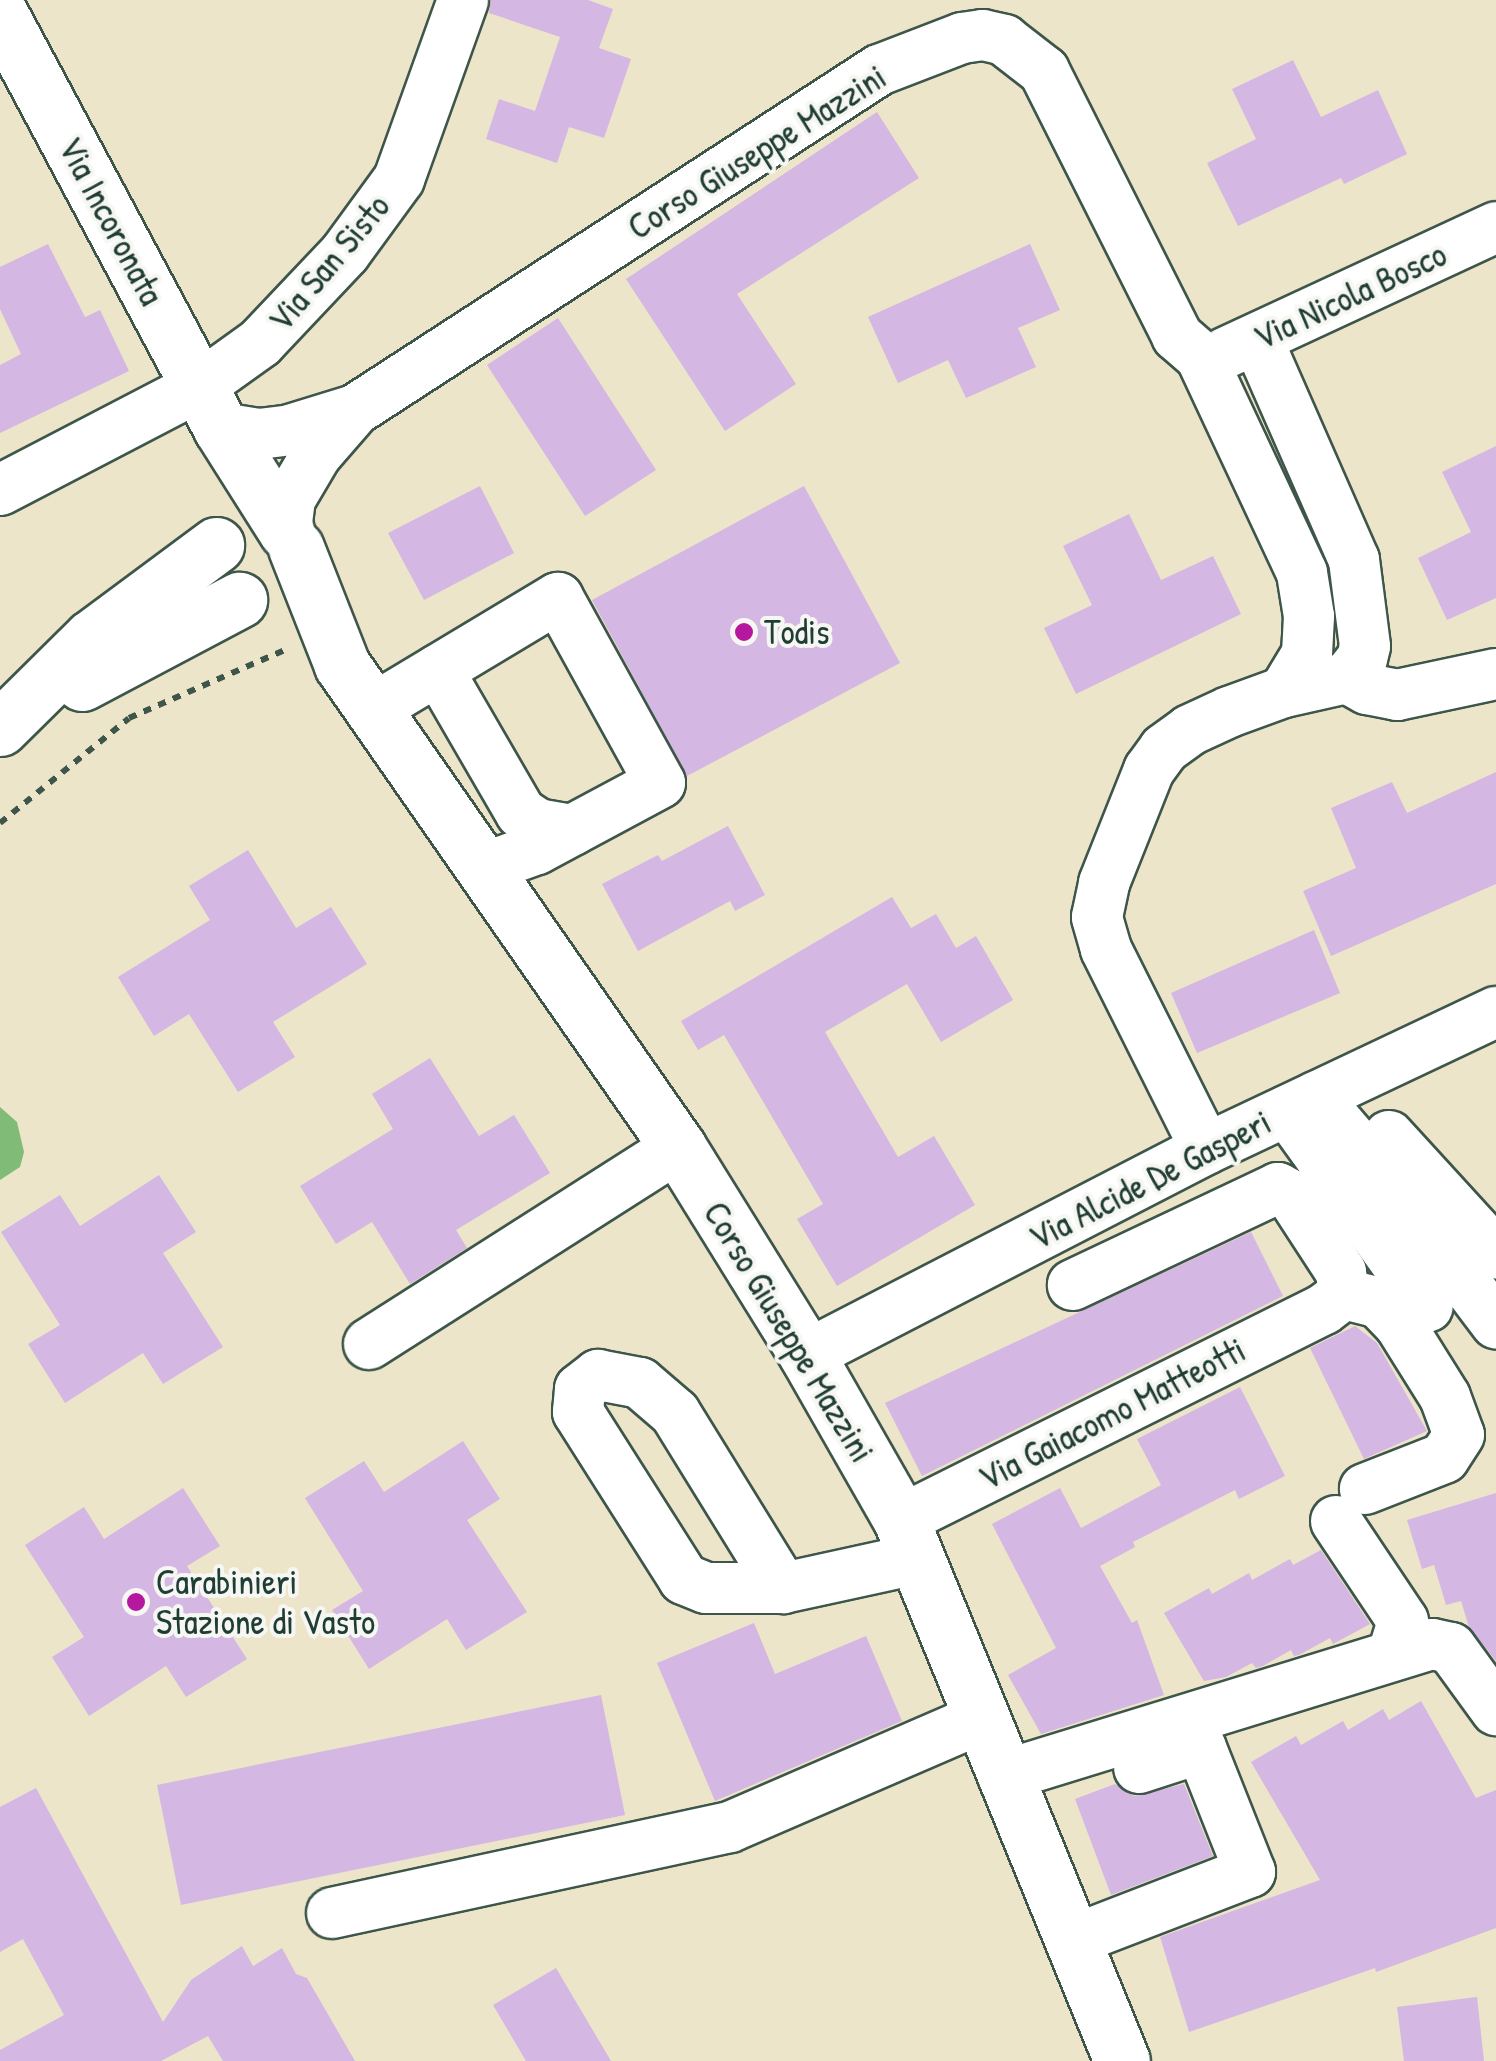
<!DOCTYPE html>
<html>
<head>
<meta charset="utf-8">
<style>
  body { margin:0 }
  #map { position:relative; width:1496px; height:2061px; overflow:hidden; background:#ece5c9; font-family:"Patrick Hand",sans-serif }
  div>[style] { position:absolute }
  .forest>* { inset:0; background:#81bb78 }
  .building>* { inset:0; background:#d4b7e3 }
  .path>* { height:6px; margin-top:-3px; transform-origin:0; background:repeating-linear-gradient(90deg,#3e564a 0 8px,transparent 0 16px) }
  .roads { filter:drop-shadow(2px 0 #3e564a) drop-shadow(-2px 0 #3e564a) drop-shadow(0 2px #3e564a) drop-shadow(0 -2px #3e564a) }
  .minor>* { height:50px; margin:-25px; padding:0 25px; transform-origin:25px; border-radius:25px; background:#fff }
  .major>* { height:55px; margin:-27.5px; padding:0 27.5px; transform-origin:27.5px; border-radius:27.5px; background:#fff }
  .dots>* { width:28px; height:28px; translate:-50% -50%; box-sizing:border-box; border:5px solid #f6f6f2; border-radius:50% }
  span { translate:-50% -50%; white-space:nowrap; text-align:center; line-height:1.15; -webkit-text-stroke:8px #f6f6f2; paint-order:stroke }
  .street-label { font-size:35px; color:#1f3d34 }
  .poi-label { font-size:35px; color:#1f3d34 }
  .left { translate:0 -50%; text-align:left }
</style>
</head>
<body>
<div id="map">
  <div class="forest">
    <i style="clip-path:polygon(0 1107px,17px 1122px,24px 1152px,20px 1167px,0 1180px)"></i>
  </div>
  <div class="building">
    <i style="clip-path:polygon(491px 0,588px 0,613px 9px,599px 48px,631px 59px,604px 138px,569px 127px,557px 163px,486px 139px,499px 99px,535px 111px,560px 37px,489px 13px)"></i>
    <i style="clip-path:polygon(1293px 60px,1321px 117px,1378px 90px,1407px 154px,1344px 184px,1341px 178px,1238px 226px,1207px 163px,1256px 139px,1232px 89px)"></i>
    <i style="clip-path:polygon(877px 112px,919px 178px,737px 294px,796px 384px,725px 431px,626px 279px)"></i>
    <i style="clip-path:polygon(48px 244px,85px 317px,100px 310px,129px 371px,0 433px,0 365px,21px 354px,0 309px,0 267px)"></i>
    <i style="clip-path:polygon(1030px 244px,1060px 310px,1018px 328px,1036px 367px,966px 398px,948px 360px,898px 383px,868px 317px)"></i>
    <i style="clip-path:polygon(558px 318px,656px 470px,585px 516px,487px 365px)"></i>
    <i style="clip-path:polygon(1496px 446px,1496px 598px,1447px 620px,1418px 558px,1471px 532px,1442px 472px)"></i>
    <i style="clip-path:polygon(480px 486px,514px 553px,424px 600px,388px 533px)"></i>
    <i style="clip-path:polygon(804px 486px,900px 663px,687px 776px,592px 600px)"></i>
    <i style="clip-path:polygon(1129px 514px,1161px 580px,1213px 556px,1241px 614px,1076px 694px,1044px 628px,1092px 605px,1063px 546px)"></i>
    <i style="clip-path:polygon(1496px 772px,1496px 884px,1331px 956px,1303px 891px,1356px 868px,1331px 808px,1392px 782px,1407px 813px)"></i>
    <i style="clip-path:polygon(728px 826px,765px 895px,735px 911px,730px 901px,638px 951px,602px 884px,658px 855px,662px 861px)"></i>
    <i style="clip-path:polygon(248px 850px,296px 928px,331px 907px,367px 964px,273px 1022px,295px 1057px,238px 1092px,189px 1014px,154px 1036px,118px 977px,210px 920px,189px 886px)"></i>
    <i style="clip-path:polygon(892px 897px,911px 928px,936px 914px,956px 948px,976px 936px,1013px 1000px,941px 1042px,907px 984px,825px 1032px,898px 1157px,934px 1136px,975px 1205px,837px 1286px,797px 1219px,823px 1204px,724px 1035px,698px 1050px,681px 1021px)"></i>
    <i style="clip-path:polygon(1314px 930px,1340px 993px,1197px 1053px,1171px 993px)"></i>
    <i style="clip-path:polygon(430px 1058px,479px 1136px,514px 1115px,550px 1173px,456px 1230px,467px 1248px,410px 1284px,372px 1222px,336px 1244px,300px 1186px,393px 1129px,372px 1094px)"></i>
    <i style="clip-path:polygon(159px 1175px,196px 1232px,163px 1253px,223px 1347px,163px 1384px,143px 1353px,65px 1403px,28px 1344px,60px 1325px,1px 1232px,60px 1195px,80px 1226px)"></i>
    <i style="clip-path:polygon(1251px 1232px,1283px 1296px,922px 1476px,885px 1403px)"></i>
    <i style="clip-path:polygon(1355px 1326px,1377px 1343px,1427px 1431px,1364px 1459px,1310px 1348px)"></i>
    <i style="clip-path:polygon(1240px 1387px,1285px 1476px,1239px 1499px,1235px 1490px,1133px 1542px,1135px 1547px,1100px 1566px,1132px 1623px,1137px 1620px,1164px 1695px,1041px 1734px,1008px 1675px,1056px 1648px,992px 1524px,1060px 1488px,1081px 1528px,1161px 1485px,1137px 1439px)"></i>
    <i style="clip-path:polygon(463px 1441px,500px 1499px,467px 1520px,527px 1612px,466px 1650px,447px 1619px,369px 1669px,332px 1610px,363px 1591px,305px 1498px,364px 1461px,384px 1492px)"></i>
    <i style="clip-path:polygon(183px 1488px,220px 1546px,187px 1566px,247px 1659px,186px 1697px,166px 1666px,89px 1716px,52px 1657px,84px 1637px,25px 1545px,84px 1507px,104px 1539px)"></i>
    <i style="clip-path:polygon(1496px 1493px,1496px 1661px,1469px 1627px,1461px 1601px,1446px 1605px,1434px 1565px,1422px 1569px,1407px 1520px)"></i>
    <i style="clip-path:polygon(1321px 1550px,1370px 1624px,1333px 1644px,1330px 1638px,1299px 1655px,1294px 1656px,1291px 1650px,1263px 1666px,1256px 1668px,1252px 1663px,1226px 1677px,1204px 1681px,1164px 1613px,1209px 1588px,1212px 1594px,1249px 1573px,1252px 1580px,1290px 1559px,1293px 1565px)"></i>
    <i style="clip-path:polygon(754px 1623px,775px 1674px,866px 1636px,902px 1721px,715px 1801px,657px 1663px)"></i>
    <i style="clip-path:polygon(601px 1695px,625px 1815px,181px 1905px,157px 1785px)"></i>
    <i style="clip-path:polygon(1421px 1701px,1476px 1798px,1496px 1790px,1496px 1928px,1376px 1972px,1375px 1968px,1189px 2032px,1160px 1937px,1320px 1880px,1251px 1762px,1296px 1736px,1301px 1745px,1343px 1721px,1348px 1730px,1383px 1709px,1389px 1720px)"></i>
    <i style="clip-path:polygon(1115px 1784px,1134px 1796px,1184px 1784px,1213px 1856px,1111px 1895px,1075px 1799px)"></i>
    <i style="clip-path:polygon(36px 1788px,163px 2022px,191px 1980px,242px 1946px,253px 1966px,282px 1948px,296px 1974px,307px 1978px,355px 2061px,223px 2061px,208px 2036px,161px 2061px,0 2061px,0 2050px,64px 2015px,23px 1939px,0 1952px,0 1807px)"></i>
    <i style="clip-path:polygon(556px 1968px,611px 2061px,526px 2061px,493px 2005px)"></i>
    <i style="clip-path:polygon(1477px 1997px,1484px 2061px,1404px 2061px,1397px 2007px)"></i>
  </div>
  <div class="path">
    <i style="left:0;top:823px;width:166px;rotate:-39.1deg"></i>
    <i style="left:129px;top:718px;width:172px;rotate:-23.6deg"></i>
  </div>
  <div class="roads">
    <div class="minor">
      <i style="left:1225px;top:353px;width:299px;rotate:-24.9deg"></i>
      <i style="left:1201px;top:357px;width:238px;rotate:64.9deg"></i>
      <i style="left:1302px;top:573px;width:44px;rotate:80.8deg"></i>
      <i style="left:1309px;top:616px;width:38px;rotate:93deg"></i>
      <i style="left:1307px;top:654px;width:44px;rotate:121.2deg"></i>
      <i style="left:221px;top:428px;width:38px;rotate:9deg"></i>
      <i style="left:259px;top:434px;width:31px;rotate:-7deg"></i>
      <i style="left:290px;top:430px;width:68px;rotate:-17.1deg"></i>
      <i style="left:355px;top:410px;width:625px;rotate:-32.98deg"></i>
      <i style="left:879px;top:70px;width:89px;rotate:-21.1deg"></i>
      <i style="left:962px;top:38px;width:21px;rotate:-8deg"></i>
      <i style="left:983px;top:35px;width:22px;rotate:13deg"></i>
      <i style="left:1004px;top:40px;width:51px;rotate:37.8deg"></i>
      <i style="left:1044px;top:71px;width:297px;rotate:63.3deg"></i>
      <i style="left:1177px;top:336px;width:32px;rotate:41deg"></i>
      <i style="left:0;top:490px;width:225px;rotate:-27.5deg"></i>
      <i style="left:200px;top:386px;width:74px;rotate:-35.6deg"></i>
      <i style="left:260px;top:343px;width:124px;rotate:-46.6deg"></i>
      <i style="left:345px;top:253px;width:92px;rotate:-53.9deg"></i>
      <i style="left:399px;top:179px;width:190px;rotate:-70.3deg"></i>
      <i style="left:286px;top:531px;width:32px;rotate:-83deg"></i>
      <i style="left:290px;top:499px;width:51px;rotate:-59.4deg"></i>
      <i style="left:316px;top:455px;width:60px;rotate:-49.1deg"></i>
      <i style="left:438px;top:670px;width:165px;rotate:59.9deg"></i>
      <i style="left:521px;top:813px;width:20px;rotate:33deg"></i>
      <i style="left:538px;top:824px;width:35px;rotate:10deg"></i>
      <i style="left:1347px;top:678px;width:23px;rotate:29deg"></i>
      <i style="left:1367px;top:689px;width:31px;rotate:11deg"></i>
      <i style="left:1397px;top:695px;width:101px;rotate:-12deg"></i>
      <i style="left:373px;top:709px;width:216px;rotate:-31deg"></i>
      <i style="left:558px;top:598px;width:211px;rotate:61.1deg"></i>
      <i style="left:660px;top:783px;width:140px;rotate:151.8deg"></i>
      <i style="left:537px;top:849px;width:56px;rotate:160.3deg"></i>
      <i style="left:1316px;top:1097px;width:118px;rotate:49.5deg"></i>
      <i style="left:1393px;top:1187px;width:171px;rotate:52.9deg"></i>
      <i style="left:1287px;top:1111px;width:241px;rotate:54.3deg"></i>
      <i style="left:1389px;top:1136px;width:159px;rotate:47.6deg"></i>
      <i style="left:1206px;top:1149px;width:224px;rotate:-116.6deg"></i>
      <i style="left:1106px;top:949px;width:33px;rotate:-106deg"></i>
      <i style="left:1097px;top:917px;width:35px;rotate:-78deg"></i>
      <i style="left:1104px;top:883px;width:122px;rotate:-68.3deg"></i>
      <i style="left:1149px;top:770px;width:26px;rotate:-54deg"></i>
      <i style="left:1164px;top:749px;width:32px;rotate:-36deg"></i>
      <i style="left:1190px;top:730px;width:43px;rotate:-24.8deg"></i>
      <i style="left:1229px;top:712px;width:59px;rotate:-20deg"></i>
      <i style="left:1284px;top:692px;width:65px;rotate:-12.5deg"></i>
      <i style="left:1347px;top:678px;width:24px;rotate:-52deg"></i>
      <i style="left:1362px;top:659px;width:13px;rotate:-77deg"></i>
      <i style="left:1365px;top:646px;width:87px;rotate:-97.3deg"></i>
      <i style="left:1354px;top:560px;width:239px;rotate:-113.7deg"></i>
      <i style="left:1344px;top:1294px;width:36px;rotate:14deg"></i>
      <i style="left:1379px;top:1303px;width:30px;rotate:46deg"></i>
      <i style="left:1400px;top:1325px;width:85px;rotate:58deg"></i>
      <i style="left:1445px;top:1397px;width:40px;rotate:69.8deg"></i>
      <i style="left:1459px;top:1435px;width:27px;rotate:123deg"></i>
      <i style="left:1444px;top:1458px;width:85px;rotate:158.6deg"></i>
      <i style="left:369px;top:1344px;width:366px;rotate:-32.5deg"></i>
      <i style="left:807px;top:1355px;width:449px;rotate:-27.3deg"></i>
      <i style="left:1206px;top:1149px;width:321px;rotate:-25.3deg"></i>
      <i style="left:901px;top:1520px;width:473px;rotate:-26.5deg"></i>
      <i style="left:1324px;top:1309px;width:25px;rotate:-37deg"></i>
      <i style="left:1344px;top:1294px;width:22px;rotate:-98deg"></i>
      <i style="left:1341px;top:1272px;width:92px;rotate:-123deg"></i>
      <i style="left:1291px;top:1195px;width:15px;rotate:-152deg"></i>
      <i style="left:1278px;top:1188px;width:227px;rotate:154.7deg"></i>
      <i style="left:1336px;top:1521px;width:120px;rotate:56.2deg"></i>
      <i style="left:1403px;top:1621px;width:34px;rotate:107deg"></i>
      <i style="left:783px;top:1588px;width:77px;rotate:180deg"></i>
      <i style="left:706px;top:1588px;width:24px;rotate:-158deg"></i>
      <i style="left:684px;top:1579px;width:198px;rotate:-122.4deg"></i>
      <i style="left:578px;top:1412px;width:23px;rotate:-85deg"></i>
      <i style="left:580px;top:1389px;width:23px;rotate:-38deg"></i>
      <i style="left:598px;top:1375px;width:43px;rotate:10.8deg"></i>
      <i style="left:640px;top:1383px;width:46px;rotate:40.6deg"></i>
      <i style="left:675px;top:1413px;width:206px;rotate:58.3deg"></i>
      <i style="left:783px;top:1588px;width:136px;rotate:-12.3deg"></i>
      <i style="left:1003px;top:1776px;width:449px;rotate:-17.1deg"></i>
      <i style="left:1432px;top:1644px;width:19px;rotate:12deg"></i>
      <i style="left:1451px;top:1648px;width:77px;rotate:54deg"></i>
      <i style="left:332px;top:1913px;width:407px;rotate:-12.2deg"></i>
      <i style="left:730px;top:1827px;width:272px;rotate:-23.4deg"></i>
      <i style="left:1071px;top:1941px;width:192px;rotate:-21.1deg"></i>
      <i style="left:1250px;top:1872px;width:133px;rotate:-111.6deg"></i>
      <i style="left:1201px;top:1748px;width:65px;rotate:162.1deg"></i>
    </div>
    <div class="major">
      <i style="left:0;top:14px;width:469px;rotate:61.9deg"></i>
      <i style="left:221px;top:428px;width:122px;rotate:57.7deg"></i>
      <i style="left:296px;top:548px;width:126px;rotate:68.5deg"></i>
      <i style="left:342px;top:665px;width:588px;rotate:55.12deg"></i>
      <i style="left:678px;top:1147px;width:245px;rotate:58.2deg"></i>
      <i style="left:807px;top:1355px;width:190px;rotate:60.3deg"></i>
      <i style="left:901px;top:1520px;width:584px;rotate:67.78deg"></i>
      <i style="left:82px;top:683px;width:178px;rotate:-27.9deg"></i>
      <i style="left:0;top:728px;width:128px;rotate:-44.7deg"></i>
      <i style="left:91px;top:638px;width:156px;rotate:-36.6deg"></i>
    </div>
  </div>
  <div class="dots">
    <i style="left:744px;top:632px;background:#b5179e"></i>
    <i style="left:136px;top:1602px;background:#b5179e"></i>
  </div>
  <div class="street-label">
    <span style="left:757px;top:152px;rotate:-32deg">Corso Giuseppe Mazzini</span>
    <span style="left:111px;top:221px;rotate:62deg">Via Incoronata</span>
    <span style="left:329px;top:263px;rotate:-50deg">Via San Sisto</span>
    <span style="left:1350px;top:296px;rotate:-25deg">Via Nicola Bosco</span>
    <span style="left:1150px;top:1180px;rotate:-27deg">Via Alcide De Gasperi</span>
    <span style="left:789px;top:1332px;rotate:59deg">Corso Giuseppe Mazzini</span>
    <span style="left:1112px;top:1414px;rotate:-27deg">Via Gaiacomo Matteotti</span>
  </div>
  <div class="poi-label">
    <span class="left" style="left:764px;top:632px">Todis</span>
    <span class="left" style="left:156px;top:1602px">Carabinieri<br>Stazione di Vasto</span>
  </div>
</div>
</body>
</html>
